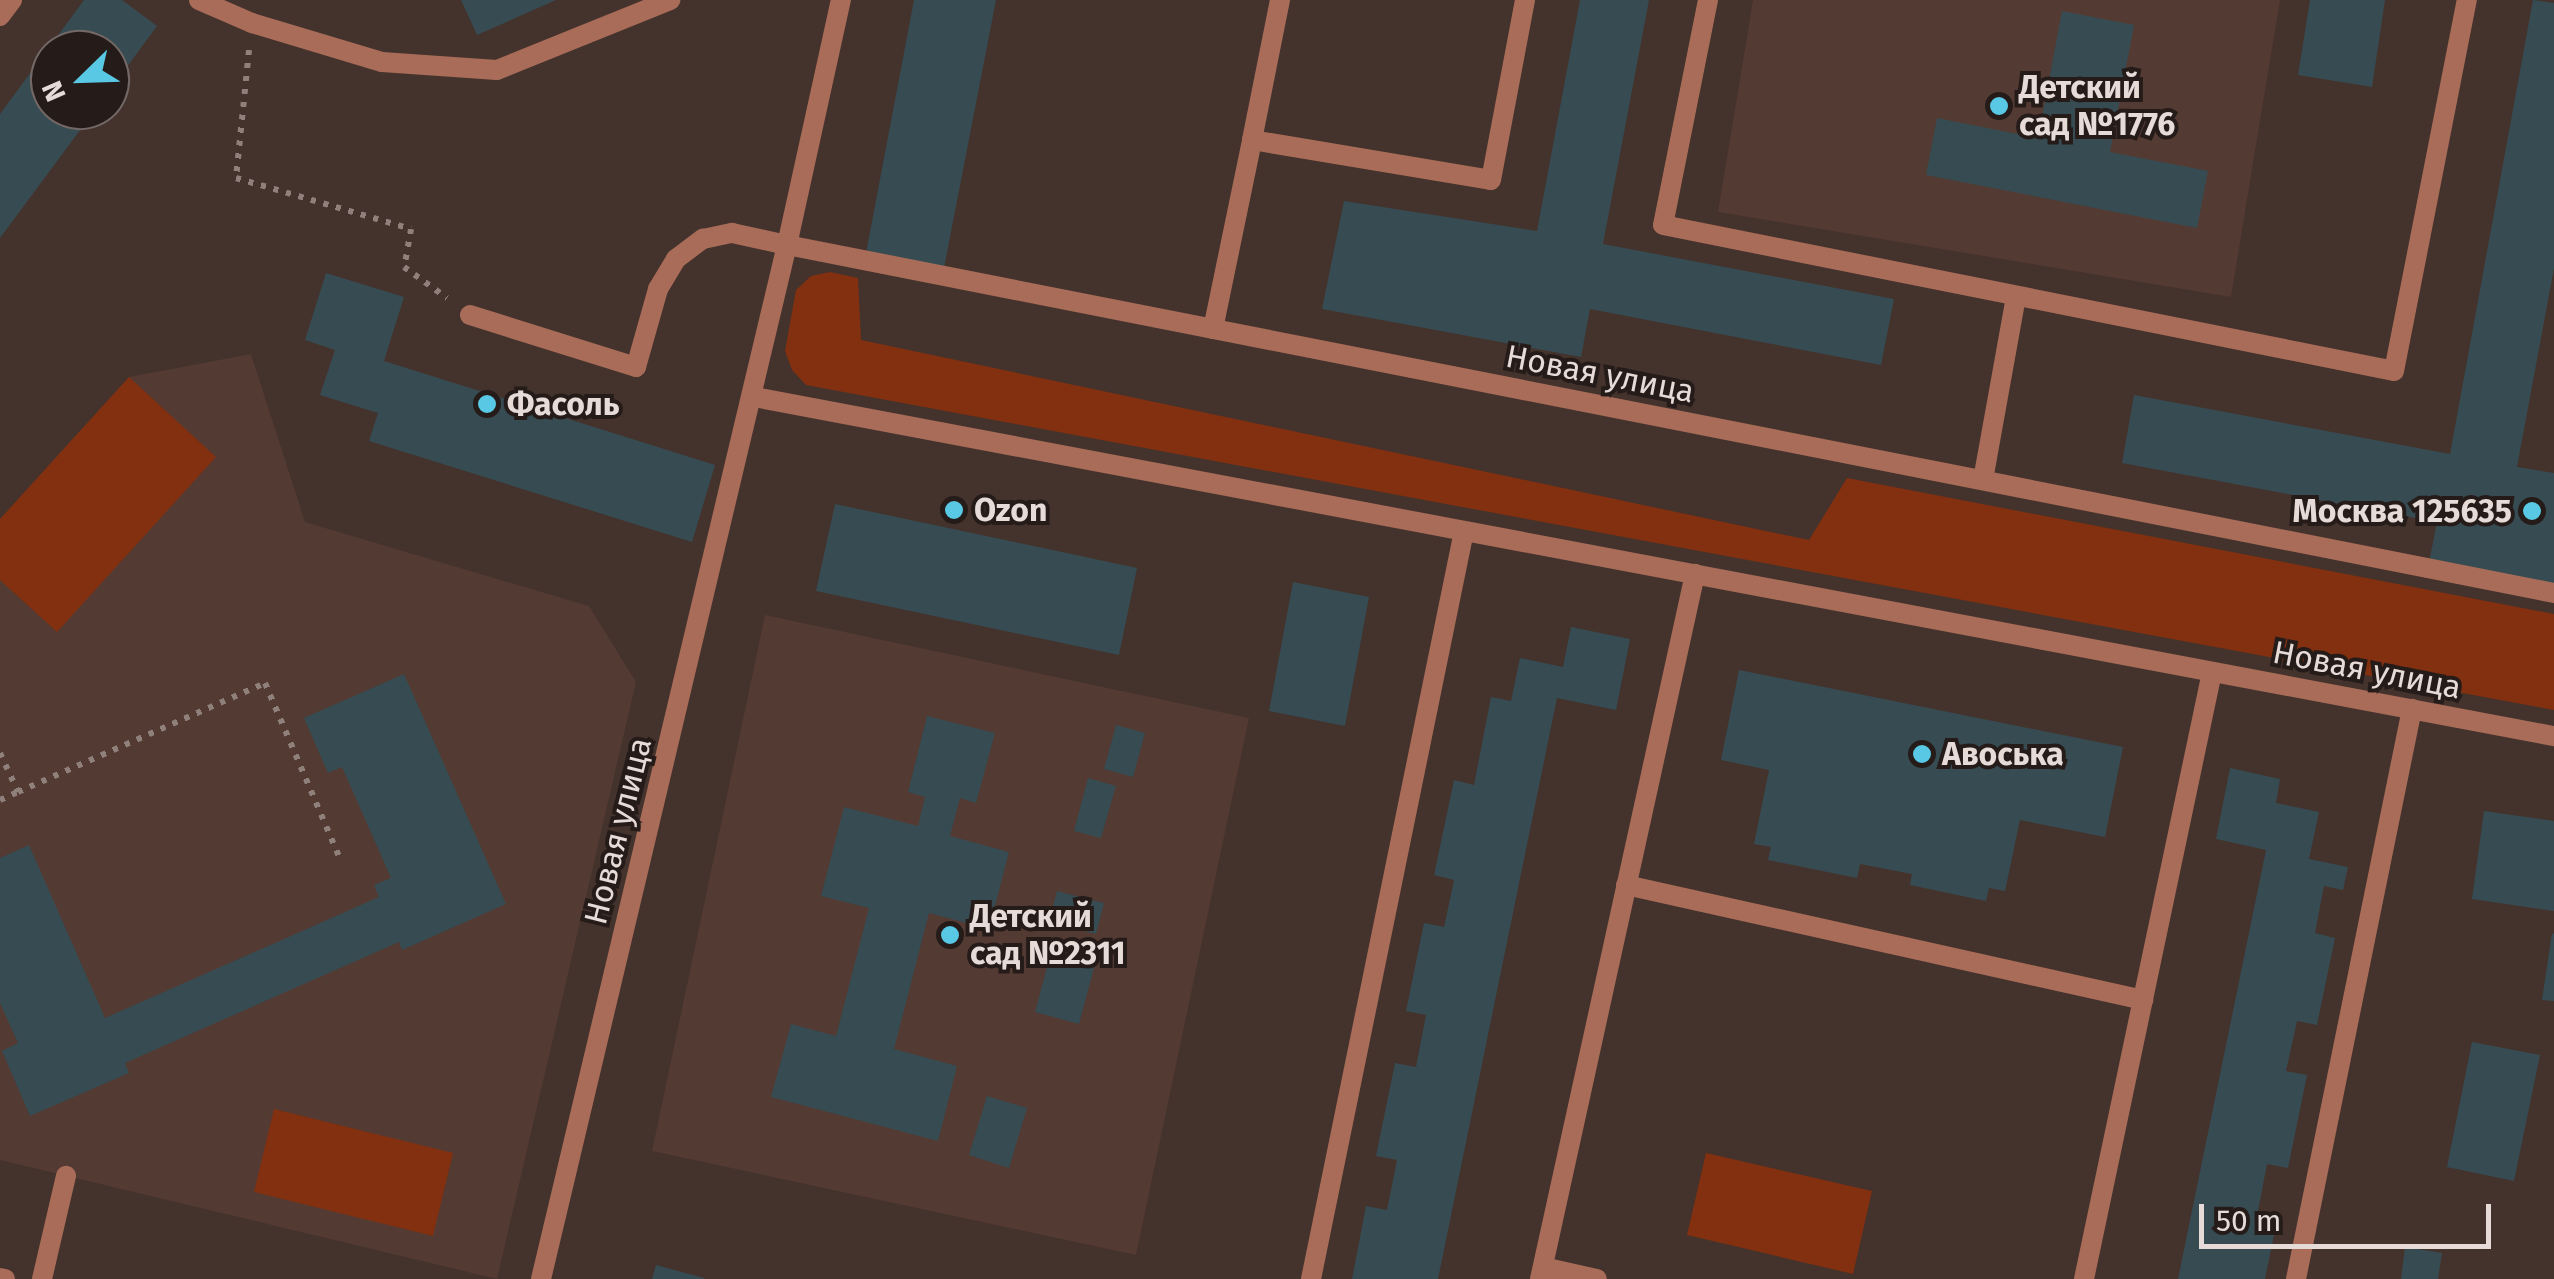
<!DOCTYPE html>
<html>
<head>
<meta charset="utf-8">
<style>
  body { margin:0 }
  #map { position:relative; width:2554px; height:1279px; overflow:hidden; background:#44322c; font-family:"Fira Sans",sans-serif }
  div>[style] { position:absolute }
  .built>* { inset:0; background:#533a32 }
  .green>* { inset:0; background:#823010 }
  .building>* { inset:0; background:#374c52 }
  .path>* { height:6px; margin-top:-3px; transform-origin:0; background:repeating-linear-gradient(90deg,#8f807b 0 5px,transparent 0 13px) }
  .lane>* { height:20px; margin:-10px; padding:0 10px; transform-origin:10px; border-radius:10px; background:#a86c58 }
  .street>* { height:20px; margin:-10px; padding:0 10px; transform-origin:10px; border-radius:10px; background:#a86c58 }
  .dots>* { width:28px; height:28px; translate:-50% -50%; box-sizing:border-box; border:5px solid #251c1a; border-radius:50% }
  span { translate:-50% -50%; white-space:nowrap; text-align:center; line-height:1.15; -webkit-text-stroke:8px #251c1a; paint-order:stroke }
  .poi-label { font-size:32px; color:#e7dbd7; font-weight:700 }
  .left { translate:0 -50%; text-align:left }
  .right { translate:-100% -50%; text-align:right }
  .street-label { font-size:32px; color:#e7dbd7 }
  .north { position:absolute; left:30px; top:30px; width:100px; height:100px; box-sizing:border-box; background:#251c1a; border:2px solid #736866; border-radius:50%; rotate:247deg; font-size:28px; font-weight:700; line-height:40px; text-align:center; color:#e7dbd7 }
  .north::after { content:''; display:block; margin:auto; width:35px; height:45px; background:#59c8e4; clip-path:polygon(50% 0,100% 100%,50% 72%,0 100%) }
  .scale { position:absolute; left:2199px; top:1204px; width:292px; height:45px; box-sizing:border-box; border:5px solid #e7dbd7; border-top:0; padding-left:12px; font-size:30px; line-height:35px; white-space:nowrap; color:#e7dbd7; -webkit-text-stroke:8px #251c1a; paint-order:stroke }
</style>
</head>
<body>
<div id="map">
  <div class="built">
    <i style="clip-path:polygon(1753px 0,2280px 0,2231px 297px,1718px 212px)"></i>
    <i style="clip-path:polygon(251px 354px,305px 522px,589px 606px,636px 682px,497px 1279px,0 1160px,0 519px,129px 377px)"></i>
    <i style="clip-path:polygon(765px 615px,1249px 718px,1136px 1255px,652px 1151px)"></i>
  </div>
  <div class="green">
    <i style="clip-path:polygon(830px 272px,858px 278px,861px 340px,1809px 540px,1847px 478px,2554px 614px,2554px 710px,806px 385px,792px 370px,785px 351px,796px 290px,811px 276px)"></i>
    <i style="clip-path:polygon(129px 377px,216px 457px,57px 632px,0 580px,0 519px)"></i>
    <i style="clip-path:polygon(274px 1109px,453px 1153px,433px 1236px,254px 1192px)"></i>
    <i style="clip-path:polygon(1706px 1153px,1872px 1191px,1853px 1274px,1687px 1235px)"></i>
  </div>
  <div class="building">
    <i style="clip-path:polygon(84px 0,122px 0,157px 26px,110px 90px,110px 50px,50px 50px,50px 110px,95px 110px,0 238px,0 114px)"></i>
    <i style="clip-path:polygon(461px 0,556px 0,477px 35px)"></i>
    <i style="clip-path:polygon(914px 0,996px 0,944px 268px,866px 253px)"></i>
    <i style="clip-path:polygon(1580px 0,1649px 0,1603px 244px,1894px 299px,1881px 365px,1590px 309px,1581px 357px,1322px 309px,1344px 201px,1537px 231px)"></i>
    <i style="clip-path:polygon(2310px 0,2385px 0,2372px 87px,2298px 75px)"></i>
    <i style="clip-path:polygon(2533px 0,2554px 3px,2554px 268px,2517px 467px,2554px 473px,2554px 591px,2428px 568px,2437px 522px,2122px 463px,2134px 395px,2450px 454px)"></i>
    <i style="clip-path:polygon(2062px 11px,2134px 25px,2110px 152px,2208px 171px,2197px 228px,1926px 175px,1937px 118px,2038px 138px)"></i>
    <i style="clip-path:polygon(326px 273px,404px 297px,384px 361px,715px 465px,692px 542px,369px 441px,378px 413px,320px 395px,335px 350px,305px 340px)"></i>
    <i style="clip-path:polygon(835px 504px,1137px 568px,1119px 655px,816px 591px)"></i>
    <i style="clip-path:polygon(1293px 582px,1369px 597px,1345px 726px,1269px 711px)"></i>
    <i style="clip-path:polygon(1571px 627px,1630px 639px,1616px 710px,1557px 698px,1438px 1279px,1352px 1279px,1366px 1206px,1387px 1210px,1397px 1160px,1376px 1156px,1395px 1063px,1416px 1067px,1426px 1015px,1406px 1011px,1424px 923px,1444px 927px,1454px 880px,1434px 875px,1454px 780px,1474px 785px,1491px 697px,1511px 701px,1520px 658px,1563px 667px)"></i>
    <i style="clip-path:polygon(1739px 670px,2123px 747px,2105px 837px,2020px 820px,2005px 891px,1989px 888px,1986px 901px,1910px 885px,1912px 874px,1860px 864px,1857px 878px,1768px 860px,1771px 847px,1754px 844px,1769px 770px,1721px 760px)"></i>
    <i style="clip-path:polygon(404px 674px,506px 904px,402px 950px,399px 942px,125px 1063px,129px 1073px,30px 1116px,2px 1051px,18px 1043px,0 1003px,0 858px,29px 845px,105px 1018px,379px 897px,374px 885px,391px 878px,342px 767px,328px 773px,304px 718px)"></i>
    <i style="clip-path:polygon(927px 716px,995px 733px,976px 803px,960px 798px,950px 836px,1009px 852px,989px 929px,929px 913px,894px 1049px,957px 1066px,938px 1141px,771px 1097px,791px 1024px,836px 1036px,869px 908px,821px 896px,844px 807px,918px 826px,925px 797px,908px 792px)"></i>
    <i style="clip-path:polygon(1116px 725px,1145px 733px,1133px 777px,1104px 769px)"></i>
    <i style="clip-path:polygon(2230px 768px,2280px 779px,2276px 803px,2319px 812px,2309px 859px,2348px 867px,2343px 890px,2324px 886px,2315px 933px,2335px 938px,2317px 1025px,2297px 1021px,2286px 1071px,2307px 1075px,2288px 1168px,2267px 1164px,2257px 1216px,2277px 1220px,2265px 1279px,2178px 1279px,2266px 850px,2216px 839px)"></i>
    <i style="clip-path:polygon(1088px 778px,1116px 786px,1101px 838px,1074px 831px)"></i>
    <i style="clip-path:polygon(2484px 811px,2554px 821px,2554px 911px,2472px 899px)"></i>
    <i style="clip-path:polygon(1057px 891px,1104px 903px,1096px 934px,1049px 922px)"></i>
    <i style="clip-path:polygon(2552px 933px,2554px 934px,2554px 1001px,2542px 1000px)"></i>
    <i style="clip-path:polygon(1051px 952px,1095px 964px,1079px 1024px,1035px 1012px)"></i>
    <i style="clip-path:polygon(2472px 1042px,2540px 1055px,2514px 1181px,2447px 1167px)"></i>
    <i style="clip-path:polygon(987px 1096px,1027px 1108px,1009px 1168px,969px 1155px)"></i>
    <i style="clip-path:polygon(2405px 1247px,2442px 1253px,2438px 1279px,2401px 1279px)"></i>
    <i style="clip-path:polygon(656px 1265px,704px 1278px,704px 1279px,652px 1279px)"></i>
  </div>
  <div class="path">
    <i style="left:249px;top:50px;width:129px;rotate:95.8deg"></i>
    <i style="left:236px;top:178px;width:182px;rotate:16.2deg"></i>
    <i style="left:411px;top:229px;width:39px;rotate:100deg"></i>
    <i style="left:404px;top:267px;width:53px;rotate:35.8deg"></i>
    <i style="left:0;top:753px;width:43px;rotate:65.2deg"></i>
    <i style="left:18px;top:792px;width:270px;rotate:-23.8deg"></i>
    <i style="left:265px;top:683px;width:191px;rotate:66.9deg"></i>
    <i style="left:0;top:800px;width:20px;rotate:-24deg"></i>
  </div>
  <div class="lane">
    <i style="left:199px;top:0;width:58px;rotate:23.5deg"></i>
    <i style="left:252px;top:23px;width:136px;rotate:16.7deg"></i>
    <i style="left:382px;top:62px;width:115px;rotate:4deg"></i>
    <i style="left:497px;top:70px;width:187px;rotate:-22deg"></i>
    <i style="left:1708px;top:0;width:229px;rotate:101.3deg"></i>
    <i style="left:1663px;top:225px;width:745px;rotate:11.29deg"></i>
    <i style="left:2394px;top:371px;width:378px;rotate:-78.9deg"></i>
    <i style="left:0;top:16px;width:20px;rotate:-53deg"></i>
    <i style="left:1252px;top:140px;width:143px;rotate:-78.7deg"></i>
    <i style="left:470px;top:315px;width:174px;rotate:17.4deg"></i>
    <i style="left:636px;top:367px;width:81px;rotate:-74.2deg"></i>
    <i style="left:658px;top:289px;width:35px;rotate:-59deg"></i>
    <i style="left:676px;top:259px;width:34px;rotate:-37deg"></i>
    <i style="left:703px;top:239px;width:30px;rotate:-12deg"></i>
    <i style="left:732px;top:233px;width:56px;rotate:12.3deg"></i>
    <i style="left:787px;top:245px;width:251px;rotate:-77.6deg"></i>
    <i style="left:1213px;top:329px;width:193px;rotate:-78.3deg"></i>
    <i style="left:1252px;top:140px;width:242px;rotate:9.5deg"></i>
    <i style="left:1491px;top:180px;width:183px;rotate:-79.3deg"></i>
    <i style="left:1983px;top:480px;width:187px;rotate:-79.8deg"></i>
    <i style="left:1626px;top:885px;width:530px;rotate:12.54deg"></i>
    <i style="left:1543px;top:1267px;width:55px;rotate:12.5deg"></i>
    <i style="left:42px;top:1279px;width:106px;rotate:-76.9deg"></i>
    <i style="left:1311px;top:1279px;width:763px;rotate:-78.44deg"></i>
    <i style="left:1540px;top:1279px;width:722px;rotate:-77.6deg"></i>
    <i style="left:2084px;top:1279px;width:620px;rotate:-78.09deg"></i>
    <i style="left:2296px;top:1279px;width:582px;rotate:-78.5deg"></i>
  </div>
  <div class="street">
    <i style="left:754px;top:397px;width:1832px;rotate:10.67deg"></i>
    <i style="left:0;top:1278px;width:5px;rotate:11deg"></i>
    <i style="left:541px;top:1279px;width:1063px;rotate:-76.62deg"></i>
    <i style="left:787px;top:245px;width:1801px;rotate:11.14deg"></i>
  </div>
  <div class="dots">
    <i style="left:1999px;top:106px;background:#59c8e4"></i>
    <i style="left:487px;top:404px;background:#59c8e4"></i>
    <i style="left:954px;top:510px;background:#59c8e4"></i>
    <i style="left:2532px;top:511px;background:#59c8e4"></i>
    <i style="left:1922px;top:754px;background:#59c8e4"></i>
    <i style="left:950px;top:935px;background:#59c8e4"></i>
  </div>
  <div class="poi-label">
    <span class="left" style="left:2019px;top:106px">Детский<br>сад №1776</span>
    <span class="left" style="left:507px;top:404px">Фасоль</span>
    <span class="left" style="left:974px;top:510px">Ozon</span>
    <span class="right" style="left:2512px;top:511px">Москва 125635</span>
    <span class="left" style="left:1942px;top:754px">Авоська</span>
    <span class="left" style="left:970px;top:935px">Детский<br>сад №2311</span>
  </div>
  <div class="street-label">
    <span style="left:1600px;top:374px;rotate:11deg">Новая улица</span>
    <span style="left:2367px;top:670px;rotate:11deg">Новая улица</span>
    <span style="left:618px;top:831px;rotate:-76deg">Новая улица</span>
  </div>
  <div class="north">N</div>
  <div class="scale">50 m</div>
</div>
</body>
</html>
